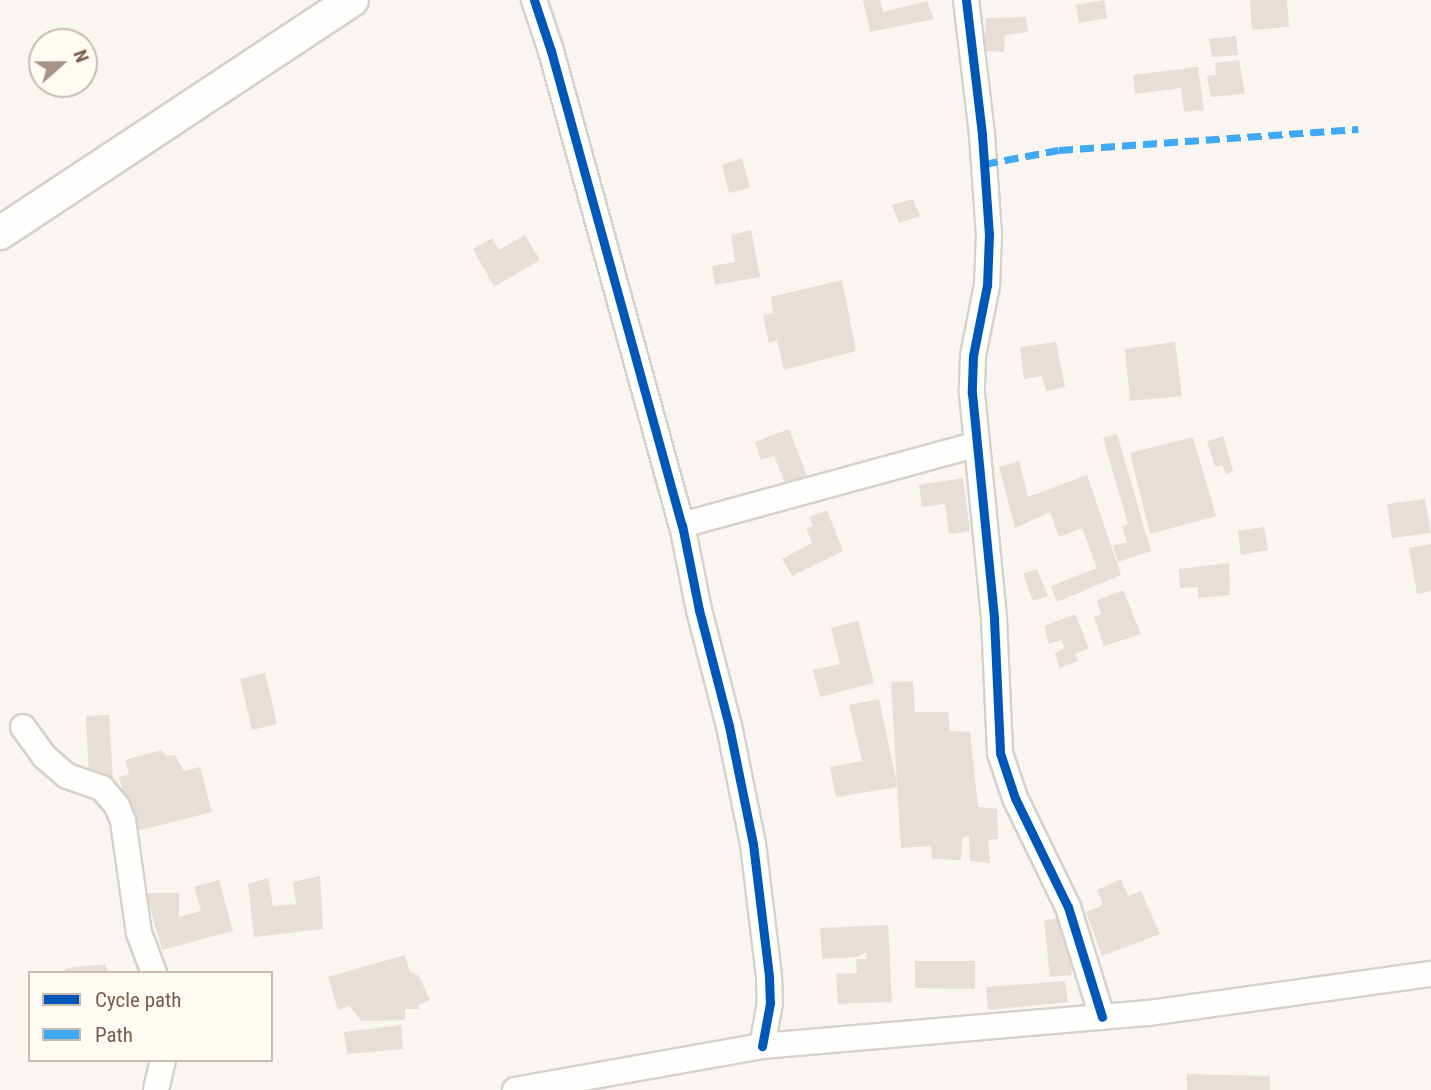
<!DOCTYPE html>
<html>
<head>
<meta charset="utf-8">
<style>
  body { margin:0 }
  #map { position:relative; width:1431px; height:1090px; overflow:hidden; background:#f9f5f0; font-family:"Roboto Condensed",sans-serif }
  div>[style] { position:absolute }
  .building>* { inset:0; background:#e6ded7 }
  .roads { filter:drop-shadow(2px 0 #d7d1cb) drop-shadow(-2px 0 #d7d1cb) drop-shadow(0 2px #d7d1cb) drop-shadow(0 -2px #d7d1cb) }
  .minor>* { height:24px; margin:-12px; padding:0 12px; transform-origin:12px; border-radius:12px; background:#fefefd }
  .tertiary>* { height:32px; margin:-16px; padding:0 16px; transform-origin:16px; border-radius:16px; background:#fefefd }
  .quiet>* { height:7px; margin-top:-3.5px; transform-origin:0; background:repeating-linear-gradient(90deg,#3fa9f5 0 14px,transparent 0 21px) }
  .cycleway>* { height:9px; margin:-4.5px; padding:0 4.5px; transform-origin:4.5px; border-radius:4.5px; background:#0057b8 }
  span { translate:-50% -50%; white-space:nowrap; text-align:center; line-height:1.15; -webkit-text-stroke:6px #fffaf3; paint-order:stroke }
  .legend { position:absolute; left:28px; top:971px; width:245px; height:91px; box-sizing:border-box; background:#fffaf3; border:2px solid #cabbb1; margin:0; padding:9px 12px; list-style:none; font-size:21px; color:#7a5c4d }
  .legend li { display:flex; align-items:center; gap:14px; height:35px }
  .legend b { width:35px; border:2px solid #cabbb1 }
  .north { position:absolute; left:28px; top:28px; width:70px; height:70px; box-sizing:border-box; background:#fffaf3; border:2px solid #cabbb1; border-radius:50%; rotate:69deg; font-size:19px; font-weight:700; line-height:28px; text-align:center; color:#7a5c4d }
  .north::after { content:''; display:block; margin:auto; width:24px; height:32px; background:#a69286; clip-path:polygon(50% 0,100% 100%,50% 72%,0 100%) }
</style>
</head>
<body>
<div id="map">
  <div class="building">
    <i style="clip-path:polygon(863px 0,880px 0,883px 12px,927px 1px,934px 19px,870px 32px)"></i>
    <i style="clip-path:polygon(1104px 0,1107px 18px,1079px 23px,1076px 5px)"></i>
    <i style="clip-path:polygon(1250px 0,1287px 0,1289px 27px,1252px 30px)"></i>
    <i style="clip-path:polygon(1026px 17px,1028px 32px,1005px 35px,1004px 52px,984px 51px,986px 18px)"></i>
    <i style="clip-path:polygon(1236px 36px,1238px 55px,1212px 57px,1209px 39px)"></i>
    <i style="clip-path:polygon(1239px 60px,1245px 94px,1211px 97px,1207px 76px,1216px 75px,1215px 63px)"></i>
    <i style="clip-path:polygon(1198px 67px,1204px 110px,1184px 112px,1181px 88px,1135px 94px,1133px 75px)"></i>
    <i style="clip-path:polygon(742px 158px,750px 188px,729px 193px,722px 165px)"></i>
    <i style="clip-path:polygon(913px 199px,920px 216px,899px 223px,892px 205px)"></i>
    <i style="clip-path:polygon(751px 230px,760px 277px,715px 285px,712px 266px,735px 262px,731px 235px)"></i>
    <i style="clip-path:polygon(525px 235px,540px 260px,494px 287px,473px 249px,492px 238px,499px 250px)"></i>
    <i style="clip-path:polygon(842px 280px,856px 351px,784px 370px,777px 340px,769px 343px,763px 315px,773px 313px,771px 297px)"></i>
    <i style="clip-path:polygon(1056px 342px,1065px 387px,1046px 391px,1042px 376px,1024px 379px,1020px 347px)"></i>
    <i style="clip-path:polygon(1175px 342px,1182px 396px,1130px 401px,1125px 349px)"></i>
    <i style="clip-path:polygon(789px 429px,807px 476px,785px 483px,774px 456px,761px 460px,755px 442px)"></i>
    <i style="clip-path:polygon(1117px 434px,1151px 551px,1118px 562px,1113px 546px,1127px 542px,1122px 527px,1128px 524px,1103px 438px)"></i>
    <i style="clip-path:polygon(1223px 436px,1233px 471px,1226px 474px,1222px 465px,1215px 467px,1207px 441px)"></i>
    <i style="clip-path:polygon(1193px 437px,1216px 516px,1150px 534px,1130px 453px)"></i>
    <i style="clip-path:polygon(1019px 461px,1028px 497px,1087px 475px,1121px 575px,1057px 602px,1051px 586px,1097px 568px,1082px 528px,1059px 537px,1050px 512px,1015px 528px,999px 467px)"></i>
    <i style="clip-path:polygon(963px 478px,970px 531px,949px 534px,945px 504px,922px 507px,919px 485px)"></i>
    <i style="clip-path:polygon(1425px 499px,1431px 533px,1392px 538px,1387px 504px)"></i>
    <i style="clip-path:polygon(827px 510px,843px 551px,792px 576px,782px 559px,812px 543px,806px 528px,813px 526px,809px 517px)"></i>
    <i style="clip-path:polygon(1264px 527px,1268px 550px,1241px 555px,1238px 531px)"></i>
    <i style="clip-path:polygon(1431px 544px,1431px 591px,1417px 594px,1409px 548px)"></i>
    <i style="clip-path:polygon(1229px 563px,1230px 595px,1198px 598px,1198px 587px,1180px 588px,1179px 569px)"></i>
    <i style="clip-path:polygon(1037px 569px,1048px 596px,1033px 601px,1023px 574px)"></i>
    <i style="clip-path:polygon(1123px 590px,1141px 634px,1104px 646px,1094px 617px,1101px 614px,1097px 600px)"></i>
    <i style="clip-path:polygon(1075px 614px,1089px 648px,1075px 654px,1078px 661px,1059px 668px,1055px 653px,1065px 648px,1062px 640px,1049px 644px,1044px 626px)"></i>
    <i style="clip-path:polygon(858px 621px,874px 683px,820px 697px,813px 670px,840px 664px,831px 628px)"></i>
    <i style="clip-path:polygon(265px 673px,277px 724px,252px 730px,240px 679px)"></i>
    <i style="clip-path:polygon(913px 681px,915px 712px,948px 712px,950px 731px,970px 732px,978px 807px,997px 809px,998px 839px,988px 840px,990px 863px,970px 861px,969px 836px,962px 838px,961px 860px,932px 859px,931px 846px,901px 848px,897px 787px,836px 797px,830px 767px,862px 761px,849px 705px,879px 699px,897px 784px,891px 682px)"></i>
    <i style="clip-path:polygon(109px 715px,113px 779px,89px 780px,86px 716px)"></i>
    <i style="clip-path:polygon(161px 750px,167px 756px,175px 755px,184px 771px,200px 767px,212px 812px,133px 832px,119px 777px,129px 774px,125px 760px)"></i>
    <i style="clip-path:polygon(320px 876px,323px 929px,254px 937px,248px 884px,268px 878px,273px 906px,296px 904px,293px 882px)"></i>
    <i style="clip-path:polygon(1121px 879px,1128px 896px,1141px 891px,1160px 934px,1102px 956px,1086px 912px,1103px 905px,1097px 890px)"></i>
    <i style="clip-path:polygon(219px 880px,233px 931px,162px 950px,146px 893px,179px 893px,179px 917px,201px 911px,194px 887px)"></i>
    <i style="clip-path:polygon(1064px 918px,1072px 975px,1050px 977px,1044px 920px)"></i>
    <i style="clip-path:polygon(888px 925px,892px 1002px,838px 1004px,836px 974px,857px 973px,856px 959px,867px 959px,866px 952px,857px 957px,822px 959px,820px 928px)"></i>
    <i style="clip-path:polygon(405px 955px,410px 972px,419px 976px,430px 1000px,418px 1005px,419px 1009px,405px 1009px,405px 1020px,361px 1021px,350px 1006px,338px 1010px,328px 977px)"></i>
    <i style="clip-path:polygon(915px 961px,975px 961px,975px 989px,915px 988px)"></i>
    <i style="clip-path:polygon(105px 964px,108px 973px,62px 973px,67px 968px)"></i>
    <i style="clip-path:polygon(1065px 981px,1068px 1002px,988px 1010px,986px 987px)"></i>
    <i style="clip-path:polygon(401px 1025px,403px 1049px,347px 1054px,344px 1032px)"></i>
    <i style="clip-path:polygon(1187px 1074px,1270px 1076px,1270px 1090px,1187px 1090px)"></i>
  </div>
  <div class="roads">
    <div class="minor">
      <i style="left:534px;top:0;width:54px;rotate:71.6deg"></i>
      <i style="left:551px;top:51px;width:492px;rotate:74.6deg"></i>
      <i style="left:682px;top:525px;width:87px;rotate:78.7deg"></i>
      <i style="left:699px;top:610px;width:120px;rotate:75.5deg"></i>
      <i style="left:729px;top:726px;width:120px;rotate:78.5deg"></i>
      <i style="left:753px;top:844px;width:134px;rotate:83.1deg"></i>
      <i style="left:769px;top:977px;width:26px;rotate:88deg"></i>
      <i style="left:770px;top:1003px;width:44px;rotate:100.5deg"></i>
      <i style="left:966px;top:0;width:136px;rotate:83.2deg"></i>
      <i style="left:982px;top:135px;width:99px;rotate:86deg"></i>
      <i style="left:989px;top:234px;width:51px;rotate:92.2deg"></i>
      <i style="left:987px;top:285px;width:72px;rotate:101.2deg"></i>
      <i style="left:973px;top:356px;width:37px;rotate:92deg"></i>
      <i style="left:972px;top:393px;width:227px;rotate:84.4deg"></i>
      <i style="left:994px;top:619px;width:134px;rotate:87.4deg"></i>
      <i style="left:1000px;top:753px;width:47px;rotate:71.6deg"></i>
      <i style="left:1015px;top:798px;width:121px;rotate:64.1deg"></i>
      <i style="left:1068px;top:907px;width:115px;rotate:72.8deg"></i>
      <i style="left:682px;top:525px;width:304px;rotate:-15.3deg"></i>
      <i style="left:23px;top:727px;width:37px;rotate:54deg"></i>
      <i style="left:45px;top:757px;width:29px;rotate:41deg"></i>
      <i style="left:67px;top:776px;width:37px;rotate:19deg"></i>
      <i style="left:102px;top:788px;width:23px;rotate:50deg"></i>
      <i style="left:117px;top:806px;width:16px;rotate:68deg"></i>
      <i style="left:123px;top:821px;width:113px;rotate:81.9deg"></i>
      <i style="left:139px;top:933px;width:43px;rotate:69.4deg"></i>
      <i style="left:156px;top:1090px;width:31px;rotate:-77deg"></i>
      <i style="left:515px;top:1090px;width:251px;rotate:-10.1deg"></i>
      <i style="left:762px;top:1046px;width:388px;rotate:-4.9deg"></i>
      <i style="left:1149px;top:1013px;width:285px;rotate:-7.9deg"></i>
    </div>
    <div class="tertiary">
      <i style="left:0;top:233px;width:422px;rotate:-33.5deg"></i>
    </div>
  </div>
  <div class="quiet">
    <i style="left:984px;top:164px;width:76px;rotate:-10.6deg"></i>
    <i style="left:1059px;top:150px;width:300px;rotate:-4deg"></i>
  </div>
  <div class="cycleway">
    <i style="left:534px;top:0;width:54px;rotate:71.6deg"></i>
    <i style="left:551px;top:51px;width:492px;rotate:74.6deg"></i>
    <i style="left:682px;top:525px;width:87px;rotate:78.7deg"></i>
    <i style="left:699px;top:610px;width:120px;rotate:75.5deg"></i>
    <i style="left:729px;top:726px;width:120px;rotate:78.5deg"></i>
    <i style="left:753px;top:844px;width:134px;rotate:83.1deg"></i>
    <i style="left:769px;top:977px;width:26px;rotate:88deg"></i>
    <i style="left:770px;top:1003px;width:44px;rotate:100.5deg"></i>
    <i style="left:966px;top:0;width:136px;rotate:83.2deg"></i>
    <i style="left:982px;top:135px;width:99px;rotate:86deg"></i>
    <i style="left:989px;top:234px;width:51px;rotate:92.2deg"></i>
    <i style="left:987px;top:285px;width:72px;rotate:101.2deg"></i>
    <i style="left:973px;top:356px;width:37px;rotate:92deg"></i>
    <i style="left:972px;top:393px;width:227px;rotate:84.4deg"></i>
    <i style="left:994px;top:619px;width:134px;rotate:87.4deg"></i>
    <i style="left:1000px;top:753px;width:47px;rotate:71.6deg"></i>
    <i style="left:1015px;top:798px;width:121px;rotate:64.1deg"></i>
    <i style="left:1068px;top:907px;width:115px;rotate:72.8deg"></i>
  </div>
  <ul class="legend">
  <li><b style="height:9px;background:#0057b8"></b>Cycle path</li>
  <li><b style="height:9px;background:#3fa9f5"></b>Path</li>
  </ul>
  <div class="north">N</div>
</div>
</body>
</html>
